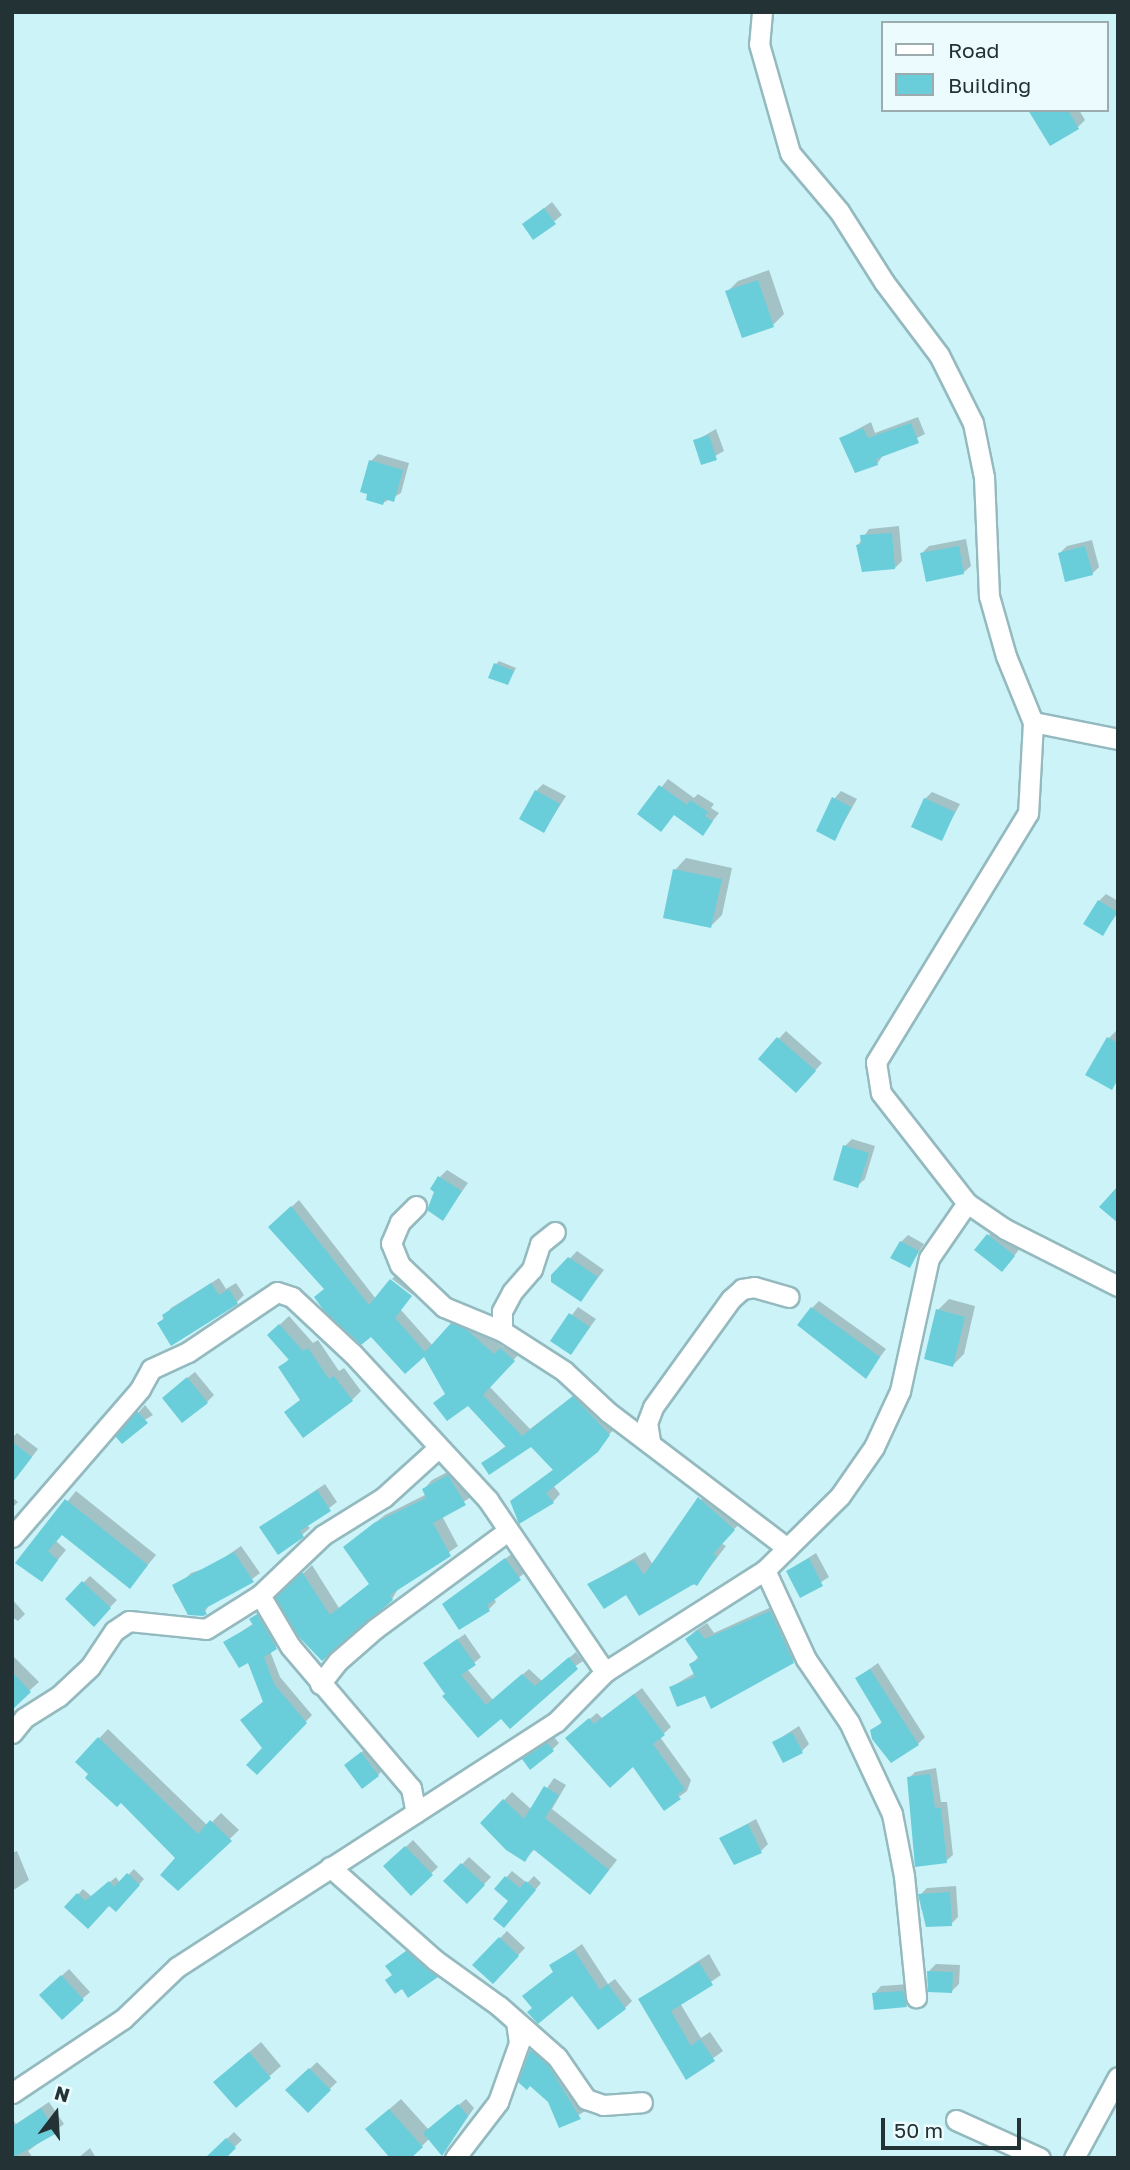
<!DOCTYPE html>
<html>
<head>
<meta charset="utf-8">
<style>
  body { margin:0 }
  #map { position:relative; width:1130px; height:2170px; overflow:hidden; background:#ccf3f8; font-family:"Golos Text",sans-serif }
  div>[style] { position:absolute }
  .shadow>* { inset:0; background:#0003 }
  .building>* { inset:0; background:#69ceda }
  .roads { filter:drop-shadow(2px 0 #94babf) drop-shadow(-2px 0 #94babf) drop-shadow(0 2px #94babf) drop-shadow(0 -2px #94babf) }
  .minor>* { height:19px; margin:-9.5px; padding:0 9.5px; transform-origin:9.5px; border-radius:9.5px; background:#fff }
  span { translate:-50% -50%; white-space:nowrap; text-align:center; line-height:1.15; -webkit-text-stroke:5px #ecfcfe; paint-order:stroke }
  .frame { position:absolute; inset:0; border:14px solid #233234; pointer-events:none }
  .legend { position:absolute; left:881px; top:21px; width:228px; height:91px; box-sizing:border-box; background:#ecfcfe; border:2px solid #9cabad; margin:0; padding:9px 12px; list-style:none; font-size:21px; color:#233234 }
  .legend li { display:flex; align-items:center; gap:14px; height:35px }
  .legend b { width:35px; border:2px solid #9cabad }
  .north { position:absolute; left:21px; top:2079px; width:70px; height:70px; -webkit-text-stroke:5px #ecfcfe; paint-order:stroke; rotate:17deg; font-size:19px; font-weight:700; line-height:28px; text-align:center; color:#233234 }
  .north::after { content:''; display:block; margin:auto; width:24px; height:32px; background:#233234; clip-path:polygon(50% 0,100% 100%,50% 72%,0 100%) }
  .scale { position:absolute; left:881px; top:2118px; width:140px; height:32px; box-sizing:border-box; border:4px solid #233234; border-top:0; padding-left:9px; font-size:21px; line-height:24px; white-space:nowrap; color:#233234; -webkit-text-stroke:5px #ecfcfe; paint-order:stroke }
</style>
</head>
<body>
<div id="map">
  <div class="shadow">
    <i style="clip-path:polygon(1032px 110px,1079px 110px,1085px 120px,1078px 127px)"></i>
    <i style="clip-path:polygon(552px 202px,562px 215px,534px 238px,524px 224px)"></i>
    <i style="clip-path:polygon(769px 270px,784px 314px,773px 325px,727px 292px,738px 281px)"></i>
    <i style="clip-path:polygon(918px 417px,925px 434px,884px 454px,877px 464px,841px 438px,871px 422px,875px 433px)"></i>
    <i style="clip-path:polygon(716px 429px,724px 451px,702px 463px,695px 441px)"></i>
    <i style="clip-path:polygon(378px 454px,409px 463px,401px 493px,383px 503px,371px 461px)"></i>
    <i style="clip-path:polygon(899px 526px,902px 561px,895px 568px,858px 545px,869px 529px)"></i>
    <i style="clip-path:polygon(966px 539px,971px 566px,963px 573px,922px 553px,929px 546px)"></i>
    <i style="clip-path:polygon(1092px 540px,1099px 567px,1092px 574px,1060px 553px,1067px 546px)"></i>
    <i style="clip-path:polygon(499px 661px,516px 668px,508px 683px,496px 664px)"></i>
    <i style="clip-path:polygon(668px 779px,694px 798px,698px 794px,714px 804px,711px 808px,719px 813px,703px 833px,675px 814px,640px 814px)"></i>
    <i style="clip-path:polygon(543px 784px,566px 796px,544px 831px,536px 791px)"></i>
    <i style="clip-path:polygon(841px 791px,857px 799px,835px 838px,834px 799px)"></i>
    <i style="clip-path:polygon(932px 792px,960px 804px,941px 839px,925px 799px)"></i>
    <i style="clip-path:polygon(686px 858px,732px 868px,722px 915px,711px 926px,675px 870px)"></i>
    <i style="clip-path:polygon(1106px 894px,1118px 901px,1118px 913px,1102px 934px,1099px 901px)"></i>
    <i style="clip-path:polygon(786px 1031px,822px 1063px,803px 1084px,760px 1059px)"></i>
    <i style="clip-path:polygon(1116px 1031px,1118px 1081px,1111px 1088px,1109px 1038px)"></i>
    <i style="clip-path:polygon(852px 1139px,875px 1146px,865px 1179px,857px 1186px,845px 1146px)"></i>
    <i style="clip-path:polygon(447px 1170px,468px 1183px,443px 1218px,429px 1210px,440px 1177px)"></i>
    <i style="clip-path:polygon(299px 1200px,376px 1299px,401px 1310px,433px 1346px,460px 1316px,475px 1323px,503px 1347px,509px 1342px,521px 1352px,489px 1386px,530px 1429px,581px 1390px,617px 1427px,553px 1485px,560px 1494px,553px 1502px,512px 1501px,554px 1469px,531px 1444px,484px 1463px,507px 1445px,468px 1404px,446px 1393px,424px 1354px,326px 1288px,270px 1227px)"></i>
    <i style="clip-path:polygon(995px 1228px,1020px 1248px,1009px 1263px,988px 1236px)"></i>
    <i style="clip-path:polygon(908px 1235px,924px 1244px,909px 1266px,901px 1242px)"></i>
    <i style="clip-path:polygon(577px 1251px,604px 1270px,581px 1300px,553px 1276px)"></i>
    <i style="clip-path:polygon(398px 1273px,418px 1288px,413px 1295px,392px 1279px)"></i>
    <i style="clip-path:polygon(219px 1278px,226px 1289px,236px 1283px,244px 1295px,237px 1302px,159px 1324px,171px 1308px)"></i>
    <i style="clip-path:polygon(949px 1299px,975px 1306px,964px 1354px,953px 1365px,938px 1310px)"></i>
    <i style="clip-path:polygon(819px 1301px,886px 1349px,866px 1376px,812px 1308px)"></i>
    <i style="clip-path:polygon(578px 1307px,596px 1319px,571px 1353px,553px 1340px)"></i>
    <i style="clip-path:polygon(289px 1316px,313px 1343px,318px 1340px,339px 1371px,344px 1368px,361px 1391px,352px 1400px,286px 1412px,302px 1399px,280px 1368px,290px 1358px,269px 1335px)"></i>
    <i style="clip-path:polygon(195px 1372px,214px 1395px,207px 1402px,171px 1391px)"></i>
    <i style="clip-path:polygon(145px 1405px,153px 1415px,118px 1436px,139px 1412px)"></i>
    <i style="clip-path:polygon(17px 1433px,38px 1449px,12px 1483px,12px 1438px)"></i>
    <i style="clip-path:polygon(457px 1467px,474px 1495px,442px 1516px,458px 1546px,399px 1587px,392px 1599px,322px 1659px,278px 1597px,312px 1565px,339px 1608px,371px 1583px,354px 1539px,385px 1515px,427px 1494px,424px 1489px,432px 1480px)"></i>
    <i style="clip-path:polygon(325px 1484px,337px 1502px,307px 1525px,310px 1528px,302px 1535px,261px 1527px)"></i>
    <i style="clip-path:polygon(709px 1489px,744px 1519px,721px 1543px,726px 1546px,697px 1584px,627px 1593px,589px 1584px,645px 1552px,653px 1565px)"></i>
    <i style="clip-path:polygon(76px 1491px,156px 1555px,138px 1577px,62px 1533px,56px 1541px,66px 1550px,41px 1580px,18px 1562px)"></i>
    <i style="clip-path:polygon(12px 1497px,18px 1502px,12px 1508px)"></i>
    <i style="clip-path:polygon(241px 1546px,260px 1573px,232px 1594px,230px 1591px,211px 1602px,203px 1615px,189px 1613px,174px 1590px,191px 1573px,212px 1566px)"></i>
    <i style="clip-path:polygon(513px 1553px,527px 1571px,494px 1598px,496px 1602px,489px 1609px,459px 1628px,444px 1604px)"></i>
    <i style="clip-path:polygon(816px 1553px,829px 1577px,801px 1595px,788px 1571px)"></i>
    <i style="clip-path:polygon(90px 1576px,117px 1600px,94px 1624px,67px 1599px)"></i>
    <i style="clip-path:polygon(12px 1599px,25px 1614px,18px 1621px,12px 1617px)"></i>
    <i style="clip-path:polygon(778px 1604px,801px 1653px,793px 1661px,706px 1694px,671px 1687px,695px 1673px,691px 1665px,699px 1656px,687px 1639px,695px 1631px,707px 1623px,714px 1633px)"></i>
    <i style="clip-path:polygon(264px 1609px,283px 1641px,270px 1651px,280px 1677px,312px 1715px,257px 1772px,265px 1748px,249px 1713px,264px 1701px,249px 1660px,226px 1642px,254px 1623px,251px 1619px)"></i>
    <i style="clip-path:polygon(465px 1634px,481px 1657px,467px 1669px,493px 1700px,529px 1669px,542px 1681px,576px 1652px,583px 1661px,501px 1716px,447px 1693px,432px 1657px)"></i>
    <i style="clip-path:polygon(14px 1657px,39px 1682px,12px 1706px,12px 1659px)"></i>
    <i style="clip-path:polygon(878px 1663px,925px 1737px,918px 1744px,872px 1731px,883px 1721px,857px 1678px)"></i>
    <i style="clip-path:polygon(642px 1688px,671px 1727px,660px 1737px,691px 1780px,687px 1791px,664px 1808px,634px 1765px,574px 1732px,597px 1713px,602px 1718px)"></i>
    <i style="clip-path:polygon(799px 1726px,809px 1744px,802px 1751px,774px 1742px)"></i>
    <i style="clip-path:polygon(108px 1729px,208px 1826px,221px 1813px,239px 1830px,178px 1889px,178px 1857px,78px 1761px)"></i>
    <i style="clip-path:polygon(554px 1737px,559px 1743px,552px 1750px,524px 1759px)"></i>
    <i style="clip-path:polygon(369px 1746px,385px 1768px,378px 1775px,346px 1765px)"></i>
    <i style="clip-path:polygon(936px 1768px,941px 1802px,947px 1802px,953px 1855px,946px 1861px,909px 1778px,915px 1772px)"></i>
    <i style="clip-path:polygon(554px 1778px,566px 1785px,552px 1809px,617px 1860px,598px 1884px,535px 1849px,525px 1859px,482px 1823px,512px 1792px,532px 1810px)"></i>
    <i style="clip-path:polygon(756px 1819px,768px 1844px,761px 1851px,721px 1838px)"></i>
    <i style="clip-path:polygon(413px 1840px,438px 1867px,411px 1893px,386px 1866px)"></i>
    <i style="clip-path:polygon(17px 1851px,29px 1880px,12px 1891px,12px 1853px)"></i>
    <i style="clip-path:polygon(469px 1857px,491px 1877px,467px 1902px,446px 1881px)"></i>
    <i style="clip-path:polygon(134px 1869px,144px 1879px,121px 1905px,67px 1907px,83px 1889px,92px 1897px,116px 1877px,120px 1883px)"></i>
    <i style="clip-path:polygon(512px 1871px,527px 1883px,534px 1876px,541px 1883px,510px 1920px,511px 1901px,496px 1889px)"></i>
    <i style="clip-path:polygon(956px 1886px,958px 1917px,951px 1924px,921px 1909px,920px 1895px,927px 1888px)"></i>
    <i style="clip-path:polygon(507px 1931px,525px 1948px,493px 1982px,474px 1965px)"></i>
    <i style="clip-path:polygon(418px 1941px,447px 1965px,437px 1976px,393px 1974px,388px 1966px)"></i>
    <i style="clip-path:polygon(582px 1944px,608px 1984px,615px 1979px,632px 2001px,625px 2008px,572px 1993px,534px 2007px,554px 1971px,551px 1966px)"></i>
    <i style="clip-path:polygon(709px 1954px,721px 1975px,680px 2003px,701px 2038px,710px 2032px,723px 2051px,687px 2077px,640px 1999px)"></i>
    <i style="clip-path:polygon(936px 1964px,960px 1965px,959px 1984px,952px 1991px,929px 1971px)"></i>
    <i style="clip-path:polygon(69px 1969px,90px 1992px,62px 2017px,41px 1995px)"></i>
    <i style="clip-path:polygon(910px 1984px,913px 1996px,905px 2003px,874px 1994px,881px 1986px)"></i>
    <i style="clip-path:polygon(261px 2042px,281px 2066px,236px 2106px,227px 2071px)"></i>
    <i style="clip-path:polygon(538px 2045px,555px 2058px,587px 2110px,560px 2126px,531px 2052px)"></i>
    <i style="clip-path:polygon(317px 2062px,337px 2082px,308px 2110px,288px 2090px)"></i>
    <i style="clip-path:polygon(401px 2099px,429px 2130px,466px 2099px,474px 2108px,443px 2153px,430px 2138px,422px 2146px,378px 2119px)"></i>
    <i style="clip-path:polygon(49px 2102px,64px 2124px,28px 2151px,33px 2158px,12px 2158px,12px 2119px,16px 2124px)"></i>
    <i style="clip-path:polygon(234px 2132px,242px 2140px,223px 2158px,208px 2157px)"></i>
    <i style="clip-path:polygon(90px 2148px,96px 2158px,78px 2158px)"></i>
  </div>
  <div class="building">
    <i style="clip-path:polygon(1028px 110px,1068px 110px,1079px 129px,1050px 146px)"></i>
    <i style="clip-path:polygon(544px 208px,556px 224px,533px 240px,522px 224px)"></i>
    <i style="clip-path:polygon(758px 280px,774px 327px,742px 338px,725px 291px)"></i>
    <i style="clip-path:polygon(911px 423px,919px 443px,876px 459px,878px 465px,855px 473px,839px 438px,863px 428px,868px 438px)"></i>
    <i style="clip-path:polygon(709px 435px,717px 460px,701px 465px,693px 440px)"></i>
    <i style="clip-path:polygon(369px 460px,403px 470px,394px 502px,385px 499px,383px 505px,366px 500px,367px 494px,360px 492px)"></i>
    <i style="clip-path:polygon(892px 533px,895px 569px,862px 572px,856px 545px,861px 544px,860px 535px)"></i>
    <i style="clip-path:polygon(959px 546px,964px 574px,926px 582px,920px 553px)"></i>
    <i style="clip-path:polygon(1085px 546px,1093px 575px,1065px 582px,1058px 553px)"></i>
    <i style="clip-path:polygon(494px 663px,514px 671px,508px 685px,488px 678px)"></i>
    <i style="clip-path:polygon(659px 785px,687px 805px,690px 800px,708px 812px,705px 816px,713px 821px,703px 836px,674px 815px,661px 832px,637px 814px)"></i>
    <i style="clip-path:polygon(535px 790px,560px 804px,544px 833px,519px 819px)"></i>
    <i style="clip-path:polygon(832px 797px,851px 807px,835px 841px,816px 831px)"></i>
    <i style="clip-path:polygon(924px 798px,955px 812px,942px 841px,911px 827px)"></i>
    <i style="clip-path:polygon(673px 869px,722px 879px,711px 928px,663px 918px)"></i>
    <i style="clip-path:polygon(1098px 900px,1117px 912px,1103px 936px,1083px 924px)"></i>
    <i style="clip-path:polygon(777px 1037px,816px 1071px,796px 1093px,758px 1059px)"></i>
    <i style="clip-path:polygon(1107px 1037px,1118px 1043px,1118px 1079px,1112px 1090px,1085px 1075px)"></i>
    <i style="clip-path:polygon(843px 1145px,869px 1153px,858px 1188px,833px 1180px)"></i>
    <i style="clip-path:polygon(438px 1176px,462px 1191px,443px 1221px,427px 1210px,434px 1192px,430px 1189px)"></i>
    <i style="clip-path:polygon(1118px 1186px,1118px 1223px,1099px 1207px)"></i>
    <i style="clip-path:polygon(291px 1206px,369px 1305px,390px 1279px,412px 1296px,395px 1318px,425px 1352px,451px 1323px,467px 1330px,494px 1354px,500px 1348px,515px 1361px,483px 1395px,522px 1436px,573px 1396px,610px 1435px,598px 1452px,546px 1493px,554px 1503px,519px 1524px,510px 1501px,553px 1470px,531px 1447px,489px 1475px,481px 1463px,506px 1447px,468px 1406px,447px 1421px,433px 1403px,445px 1394px,424px 1357px,405px 1374px,371px 1337px,361px 1345px,324px 1311px,314px 1297px,324px 1289px,268px 1227px)"></i>
    <i style="clip-path:polygon(987px 1234px,1015px 1256px,1002px 1272px,974px 1250px)"></i>
    <i style="clip-path:polygon(900px 1241px,919px 1251px,910px 1268px,890px 1258px)"></i>
    <i style="clip-path:polygon(568px 1257px,598px 1277px,581px 1302px,551px 1282px,551px 1275px)"></i>
    <i style="clip-path:polygon(211px 1283px,219px 1295px,229px 1289px,238px 1304px,171px 1346px,157px 1323px,164px 1319px,162px 1315px)"></i>
    <i style="clip-path:polygon(811px 1307px,880px 1357px,866px 1379px,797px 1325px)"></i>
    <i style="clip-path:polygon(936px 1309px,965px 1317px,953px 1367px,924px 1359px)"></i>
    <i style="clip-path:polygon(569px 1313px,590px 1327px,571px 1355px,550px 1341px)"></i>
    <i style="clip-path:polygon(279px 1324px,303px 1351px,308px 1348px,329px 1379px,334px 1376px,353px 1401px,303px 1438px,284px 1412px,300px 1400px,278px 1367px,289px 1360px,267px 1335px)"></i>
    <i style="clip-path:polygon(187px 1377px,208px 1403px,182px 1423px,162px 1398px)"></i>
    <i style="clip-path:polygon(137px 1411px,148px 1423px,122px 1444px,115px 1436px)"></i>
    <i style="clip-path:polygon(12px 1442px,32px 1457px,12px 1483px)"></i>
    <i style="clip-path:polygon(448px 1475px,466px 1505px,433px 1523px,451px 1556px,390px 1595px,393px 1600px,322px 1661px,298px 1636px,275px 1597px,302px 1572px,330px 1615px,369px 1584px,343px 1547px,374px 1523px,426px 1498px,422px 1489px)"></i>
    <i style="clip-path:polygon(317px 1490px,331px 1511px,300px 1531px,304px 1537px,278px 1555px,259px 1527px)"></i>
    <i style="clip-path:polygon(698px 1497px,735px 1530px,713px 1554px,717px 1556px,697px 1586px,694px 1584px,639px 1616px,626px 1595px,604px 1609px,587px 1584px,634px 1560px,644px 1575px)"></i>
    <i style="clip-path:polygon(65px 1499px,148px 1565px,130px 1589px,62px 1535px,48px 1551px,58px 1560px,42px 1582px,15px 1563px)"></i>
    <i style="clip-path:polygon(234px 1552px,254px 1582px,204px 1609px,207px 1614px,203px 1616px,188px 1615px,172px 1585px)"></i>
    <i style="clip-path:polygon(505px 1558px,521px 1580px,487px 1605px,490px 1611px,459px 1630px,442px 1604px)"></i>
    <i style="clip-path:polygon(809px 1558px,823px 1586px,800px 1598px,786px 1571px)"></i>
    <i style="clip-path:polygon(82px 1581px,111px 1608px,94px 1627px,65px 1599px)"></i>
    <i style="clip-path:polygon(770px 1611px,794px 1663px,711px 1709px,705px 1696px,677px 1707px,669px 1687px,695px 1677px,689px 1664px,699px 1659px,685px 1639px,698px 1630px,705px 1639px)"></i>
    <i style="clip-path:polygon(257px 1614px,277px 1649px,264px 1657px,274px 1684px,307px 1723px,257px 1775px,246px 1765px,262px 1748px,240px 1720px,263px 1702px,248px 1663px,239px 1668px,223px 1642px,253px 1625px,249px 1619px)"></i>
    <i style="clip-path:polygon(457px 1639px,476px 1665px,461px 1675px,486px 1705px,522px 1674px,538px 1689px,535px 1686px,569px 1657px,578px 1669px,510px 1729px,501px 1719px,478px 1738px,442px 1696px,445px 1694px,423px 1663px)"></i>
    <i style="clip-path:polygon(870px 1669px,919px 1745px,891px 1763px,872px 1739px,870px 1730px,882px 1723px,855px 1678px)"></i>
    <i style="clip-path:polygon(12px 1672px,31px 1692px,12px 1710px)"></i>
    <i style="clip-path:polygon(634px 1694px,665px 1735px,653px 1744px,685px 1789px,677px 1795px,681px 1799px,664px 1811px,633px 1767px,610px 1788px,565px 1738px,589px 1718px,594px 1724px)"></i>
    <i style="clip-path:polygon(792px 1732px,803px 1753px,783px 1763px,772px 1742px)"></i>
    <i style="clip-path:polygon(98px 1737px,198px 1834px,210px 1820px,232px 1841px,178px 1891px,160px 1875px,175px 1858px,121px 1803px,117px 1807px,85px 1778px,88px 1774px,75px 1762px)"></i>
    <i style="clip-path:polygon(547px 1743px,554px 1751px,530px 1770px,522px 1759px)"></i>
    <i style="clip-path:polygon(361px 1752px,379px 1776px,362px 1789px,344px 1765px)"></i>
    <i style="clip-path:polygon(930px 1774px,935px 1808px,941px 1808px,947px 1863px,915px 1867px,907px 1777px)"></i>
    <i style="clip-path:polygon(544px 1786px,559px 1795px,545px 1818px,609px 1870px,590px 1895px,533px 1849px,525px 1862px,506px 1850px,480px 1823px,503px 1799px,524px 1819px)"></i>
    <i style="clip-path:polygon(748px 1824px,762px 1853px,734px 1865px,719px 1838px)"></i>
    <i style="clip-path:polygon(405px 1846px,433px 1875px,411px 1896px,383px 1866px)"></i>
    <i style="clip-path:polygon(461px 1863px,485px 1885px,467px 1904px,443px 1881px)"></i>
    <i style="clip-path:polygon(127px 1873px,140px 1885px,116px 1912px,109px 1906px,88px 1929px,64px 1907px,77px 1893px,85px 1901px,109px 1881px,114px 1887px)"></i>
    <i style="clip-path:polygon(505px 1876px,520px 1888px,526px 1881px,536px 1890px,504px 1928px,493px 1919px,508px 1901px,494px 1889px)"></i>
    <i style="clip-path:polygon(950px 1892px,952px 1926px,926px 1927px,918px 1894px)"></i>
    <i style="clip-path:polygon(499px 1937px,519px 1956px,493px 1984px,472px 1965px)"></i>
    <i style="clip-path:polygon(574px 1950px,600px 1990px,608px 1984px,626px 2009px,598px 2030px,572px 1996px,538px 2024px,527px 2012px,532px 2008px,522px 1996px,553px 1972px,549px 1965px)"></i>
    <i style="clip-path:polygon(406px 1951px,438px 1977px,408px 1998px,402px 1989px,395px 1994px,385px 1980px,392px 1975px,385px 1966px)"></i>
    <i style="clip-path:polygon(699px 1962px,713px 1985px,671px 2011px,691px 2046px,700px 2039px,715px 2061px,686px 2080px,638px 1999px)"></i>
    <i style="clip-path:polygon(927px 1971px,953px 1972px,952px 1993px,928px 1992px)"></i>
    <i style="clip-path:polygon(61px 1975px,84px 2000px,62px 2020px,39px 1995px)"></i>
    <i style="clip-path:polygon(903px 1991px,907px 2007px,874px 2010px,872px 1993px)"></i>
    <i style="clip-path:polygon(530px 2050px,548px 2065px,581px 2119px,559px 2128px,548px 2102px,530px 2086px,527px 2090px,518px 2082px)"></i>
    <i style="clip-path:polygon(249px 2052px,271px 2078px,236px 2108px,213px 2082px)"></i>
    <i style="clip-path:polygon(309px 2068px,331px 2090px,308px 2113px,285px 2090px)"></i>
    <i style="clip-path:polygon(458px 2104px,468px 2116px,442px 2156px,423px 2133px)"></i>
    <i style="clip-path:polygon(41px 2108px,57px 2133px,12px 2158px,12px 2127px)"></i>
    <i style="clip-path:polygon(389px 2109px,423px 2147px,411px 2158px,390px 2158px,365px 2129px)"></i>
    <i style="clip-path:polygon(226px 2138px,236px 2148px,226px 2158px,205px 2158px)"></i>
  </div>
  <div class="roads">
    <div class="minor">
      <i style="left:762px;top:12px;width:32px;rotate:95deg"></i>
      <i style="left:759px;top:44px;width:113px;rotate:74.1deg"></i>
      <i style="left:790px;top:153px;width:76px;rotate:49.8deg"></i>
      <i style="left:839px;top:211px;width:84px;rotate:57.6deg"></i>
      <i style="left:884px;top:282px;width:91px;rotate:53deg"></i>
      <i style="left:939px;top:355px;width:76px;rotate:63.4deg"></i>
      <i style="left:973px;top:423px;width:55px;rotate:78.5deg"></i>
      <i style="left:984px;top:477px;width:119px;rotate:87.6deg"></i>
      <i style="left:989px;top:596px;width:62px;rotate:74.2deg"></i>
      <i style="left:1006px;top:656px;width:71px;rotate:67.8deg"></i>
      <i style="left:1033px;top:722px;width:91px;rotate:93.1deg"></i>
      <i style="left:1028px;top:813px;width:292px;rotate:121.4deg"></i>
      <i style="left:876px;top:1062px;width:31px;rotate:81deg"></i>
      <i style="left:881px;top:1093px;width:140px;rotate:52deg"></i>
      <i style="left:1033px;top:722px;width:87px;rotate:11.3deg"></i>
      <i style="left:416px;top:1206px;width:23px;rotate:135deg"></i>
      <i style="left:400px;top:1222px;width:23px;rotate:113deg"></i>
      <i style="left:391px;top:1243px;width:24px;rotate:68deg"></i>
      <i style="left:400px;top:1265px;width:61px;rotate:43.7deg"></i>
      <i style="left:444px;top:1307px;width:63px;rotate:22.5deg"></i>
      <i style="left:502px;top:1331px;width:74px;rotate:32.8deg"></i>
      <i style="left:564px;top:1371px;width:60px;rotate:43deg"></i>
      <i style="left:608px;top:1412px;width:225px;rotate:37.2deg"></i>
      <i style="left:502px;top:1331px;width:20px;rotate:-90deg"></i>
      <i style="left:502px;top:1311px;width:21px;rotate:-62deg"></i>
      <i style="left:512px;top:1292px;width:30px;rotate:-49deg"></i>
      <i style="left:532px;top:1269px;width:26px;rotate:-72deg"></i>
      <i style="left:540px;top:1244px;width:19px;rotate:-39deg"></i>
      <i style="left:650px;top:1441px;width:18px;rotate:-99deg"></i>
      <i style="left:647px;top:1423px;width:17px;rotate:-69deg"></i>
      <i style="left:653px;top:1407px;width:133px;rotate:-54.2deg"></i>
      <i style="left:731px;top:1299px;width:15px;rotate:-42deg"></i>
      <i style="left:742px;top:1289px;width:12px;rotate:-9deg"></i>
      <i style="left:754px;top:1287px;width:36px;rotate:16deg"></i>
      <i style="left:12px;top:1537px;width:196px;rotate:-49.1deg"></i>
      <i style="left:140px;top:1389px;width:23px;rotate:-61deg"></i>
      <i style="left:151px;top:1369px;width:41px;rotate:-24.7deg"></i>
      <i style="left:188px;top:1352px;width:107px;rotate:-34deg"></i>
      <i style="left:277px;top:1292px;width:16px;rotate:18deg"></i>
      <i style="left:292px;top:1297px;width:83px;rotate:43.1deg"></i>
      <i style="left:353px;top:1354px;width:199px;rotate:47.2deg"></i>
      <i style="left:488px;top:1500px;width:208px;rotate:55.8deg"></i>
      <i style="left:765px;top:1570px;width:98px;rotate:65.3deg"></i>
      <i style="left:806px;top:1659px;width:76px;rotate:55.7deg"></i>
      <i style="left:849px;top:1722px;width:102px;rotate:64.9deg"></i>
      <i style="left:892px;top:1814px;width:63px;rotate:79deg"></i>
      <i style="left:904px;top:1876px;width:122px;rotate:84.3deg"></i>
      <i style="left:260px;top:1595px;width:59px;rotate:59.5deg"></i>
      <i style="left:290px;top:1646px;width:187px;rotate:49.6deg"></i>
      <i style="left:411px;top:1788px;width:25px;rotate:79deg"></i>
      <i style="left:320px;top:1684px;width:29px;rotate:-52deg"></i>
      <i style="left:338px;top:1661px;width:50px;rotate:-41deg"></i>
      <i style="left:376px;top:1628px;width:162px;rotate:-36.4deg"></i>
      <i style="left:12px;top:1733px;width:19px;rotate:-51deg"></i>
      <i style="left:24px;top:1718px;width:41px;rotate:-32.2deg"></i>
      <i style="left:59px;top:1696px;width:42px;rotate:-43.1deg"></i>
      <i style="left:90px;top:1667px;width:43px;rotate:-56.3deg"></i>
      <i style="left:114px;top:1631px;width:18px;rotate:-34deg"></i>
      <i style="left:129px;top:1621px;width:77px;rotate:5.9deg"></i>
      <i style="left:206px;top:1629px;width:64px;rotate:-32.2deg"></i>
      <i style="left:260px;top:1595px;width:87px;rotate:-43.6deg"></i>
      <i style="left:323px;top:1535px;width:72px;rotate:-31.9deg"></i>
      <i style="left:384px;top:1497px;width:72px;rotate:-42.2deg"></i>
      <i style="left:330px;top:1867px;width:140px;rotate:41.5deg"></i>
      <i style="left:435px;top:1960px;width:79px;rotate:35.7deg"></i>
      <i style="left:499px;top:2006px;width:77px;rotate:41.3deg"></i>
      <i style="left:557px;top:2057px;width:51px;rotate:55.4deg"></i>
      <i style="left:586px;top:2099px;width:18px;rotate:19deg"></i>
      <i style="left:603px;top:2105px;width:39px;rotate:-4deg"></i>
      <i style="left:12px;top:2093px;width:133px;rotate:-33.7deg"></i>
      <i style="left:123px;top:2019px;width:75px;rotate:-43.9deg"></i>
      <i style="left:177px;top:1967px;width:451px;rotate:-32.9deg"></i>
      <i style="left:556px;top:1722px;width:70px;rotate:-45.6deg"></i>
      <i style="left:605px;top:1672px;width:190px;rotate:-32.5deg"></i>
      <i style="left:765px;top:1570px;width:105px;rotate:-44.6deg"></i>
      <i style="left:840px;top:1496px;width:60px;rotate:-55.2deg"></i>
      <i style="left:874px;top:1447px;width:62px;rotate:-65.1deg"></i>
      <i style="left:900px;top:1391px;width:136px;rotate:-77.7deg"></i>
      <i style="left:929px;top:1258px;width:67px;rotate:-55.4deg"></i>
      <i style="left:967px;top:1203px;width:46px;rotate:34.4deg"></i>
      <i style="left:1005px;top:1229px;width:127px;rotate:26.8deg"></i>
      <i style="left:956px;top:2120px;width:92px;rotate:24.3deg"></i>
      <i style="left:455px;top:2158px;width:71px;rotate:-52.5deg"></i>
      <i style="left:498px;top:2102px;width:63px;rotate:-70.4deg"></i>
      <i style="left:519px;top:2043px;width:22px;rotate:-98deg"></i>
      <i style="left:1074px;top:2158px;width:92px;rotate:-61.5deg"></i>
    </div>
  </div>
  <div class="frame"></div>
  <ul class="legend">
  <li><b style="height:9px;background:#fff"></b>Road</li>
  <li><b style="height:19px;background:#69ceda"></b>Building</li>
  </ul>
  <div class="north">N</div>
  <div class="scale">50 m</div>
</div>
</body>
</html>
